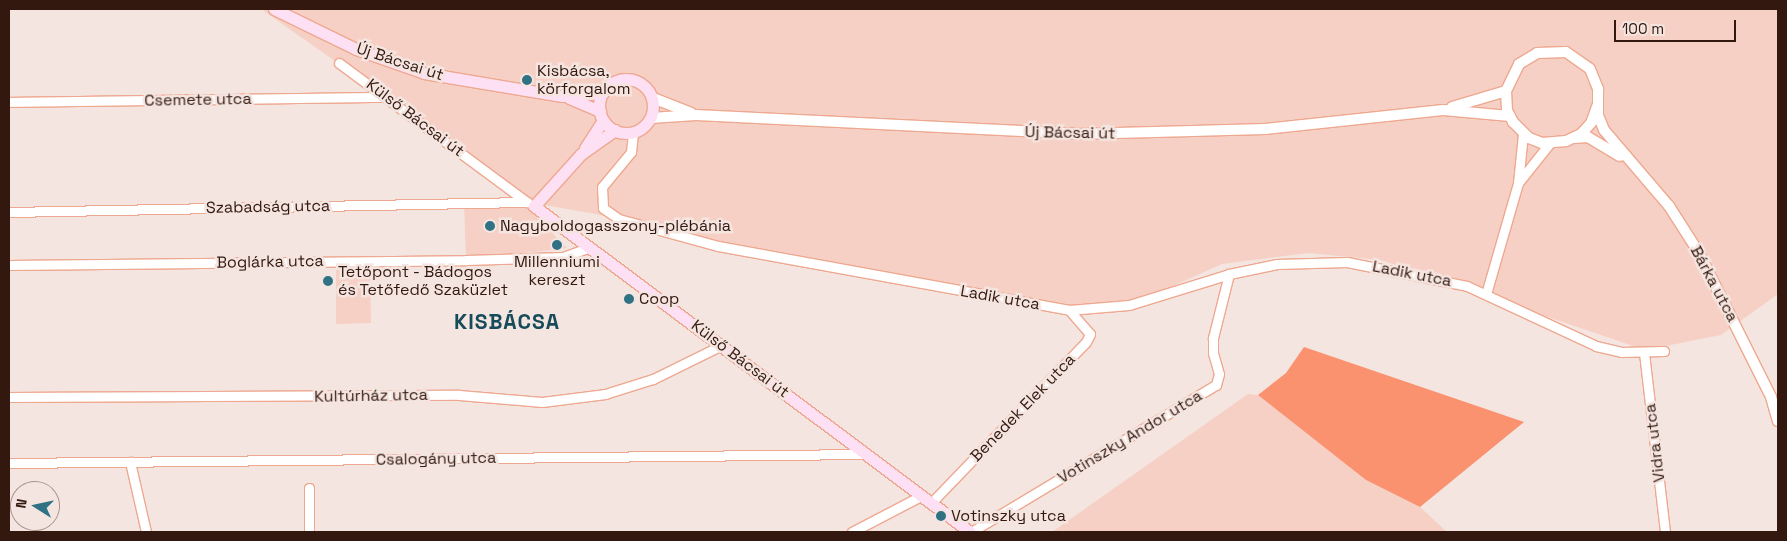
<!DOCTYPE html>
<html>
<head>
<meta charset="utf-8">
<style>
  body { margin:0 }
  #map { position:relative; width:1787px; height:541px; overflow:hidden; background:#f4e5e0; font-family:"Space Grotesk",sans-serif }
  div>[style] { position:absolute }
  .green>* { inset:0; background:#f6d0c4 }
  .forest>* { inset:0; background:#fa926f }
  .roads { filter:drop-shadow(1px 0 #eea890) drop-shadow(-1px 0 #eea890) drop-shadow(0 1px #eea890) drop-shadow(0 -1px #eea890) }
  .minor>* { height:9px; margin:-4.5px; padding:0 4.5px; transform-origin:4.5px; border-radius:4.5px; background:#fff }
  .tertiary>* { height:10px; margin:-5px; padding:0 5px; transform-origin:5px; border-radius:5px; background:#fff }
  .secondary>* { height:11px; margin:-5.5px; padding:0 5.5px; transform-origin:5.5px; border-radius:5.5px; background:#fee0f4 }
  .secondary>.ring { margin:-5.5px; padding:0; box-sizing:content-box; background:none; border:11px solid #fee0f4; border-radius:50% }
  .dots>* { width:14px; height:14px; translate:-50% -50%; box-sizing:border-box; border:2px solid #f4e5e0; border-radius:50% }
  span { translate:-50% -50%; white-space:nowrap; text-align:center; line-height:1.15; -webkit-text-stroke:5px #f4e5e0; paint-order:stroke }
  .street-label { font-size:16px; color:#32180f }
  .poi-label { font-size:16px; color:#32180f }
  .left { translate:0 -50%; text-align:left }
  .district-label { font-size:21px; color:#154b5a; font-weight:700; letter-spacing:1px }
  .frame { position:absolute; inset:0; border:10px solid #32180f; pointer-events:none }
  .north { position:absolute; left:10px; top:481px; width:50px; height:50px; box-sizing:border-box; background:#f4e5e0; border:1px solid #a6938c; border-radius:50%; rotate:280deg; font-size:14px; font-weight:700; line-height:20px; text-align:center; color:#32180f }
  .north::after { content:''; display:block; margin:auto; width:18px; height:22px; background:#307284; clip-path:polygon(50% 0,100% 100%,50% 72%,0 100%) }
  .scale { position:absolute; left:1614px; top:20px; width:122px; height:22px; box-sizing:border-box; border:2px solid #32180f; border-top:0; padding-left:6px; font-size:15px; line-height:18px; white-space:nowrap; color:#32180f; -webkit-text-stroke:4px #f4e5e0; paint-order:stroke }
</style>
</head>
<body>
<div id="map">
  <div class="green">
    <i style="clip-path:polygon(261px 9px,1778px 9px,1778px 294px,1721px 335px,1645px 350px,1381px 260px,1308px 253px,1222px 264px,1146px 298px,1071px 310px,1003px 304px,810px 268px,596px 214px,521px 201px,567px 248px,466px 260px,464px 202px,518px 200px,362px 80px)"></i>
    <i style="clip-path:polygon(370px 266px,371px 323px,336px 324px,336px 267px)"></i>
    <i style="clip-path:polygon(1248px 394px,1258px 395px,1366px 480px,1420px 507px,1447px 532px,1052px 532px)"></i>
  </div>
  <div class="forest">
    <i style="clip-path:polygon(1304px 347px,1524px 422px,1420px 507px,1366px 480px,1258px 395px,1286px 373px)"></i>
  </div>
  <div class="roads">
    <div class="minor">
      <i style="left:339px;top:63px;width:234px;rotate:36.5deg"></i>
      <i style="left:9px;top:102px;width:377px;rotate:-0.8deg"></i>
      <i style="left:633px;top:133px;width:19px;rotate:96deg"></i>
      <i style="left:631px;top:152px;width:45px;rotate:129.6deg"></i>
      <i style="left:602px;top:187px;width:21px;rotate:87deg"></i>
      <i style="left:603px;top:208px;width:19px;rotate:35deg"></i>
      <i style="left:619px;top:219px;width:103px;rotate:15.3deg"></i>
      <i style="left:718px;top:246px;width:357px;rotate:10.3deg"></i>
      <i style="left:1069px;top:310px;width:60px;rotate:-4.8deg"></i>
      <i style="left:1129px;top:305px;width:105px;rotate:-17.2deg"></i>
      <i style="left:1229px;top:274px;width:49px;rotate:-11.8deg"></i>
      <i style="left:1277px;top:264px;width:70px;rotate:-1.6deg"></i>
      <i style="left:1347px;top:262px;width:122px;rotate:11.3deg"></i>
      <i style="left:1467px;top:286px;width:142px;rotate:24.9deg"></i>
      <i style="left:1596px;top:346px;width:26px;rotate:13deg"></i>
      <i style="left:1621px;top:352px;width:43px;rotate:-1.3deg"></i>
      <i style="left:1518px;top:183px;width:50px;rotate:-51.5deg"></i>
      <i style="left:9px;top:212px;width:518px;rotate:-1.11deg"></i>
      <i style="left:9px;top:265px;width:457px;rotate:-0.6deg"></i>
      <i style="left:466px;top:260px;width:97px;rotate:-1.8deg"></i>
      <i style="left:563px;top:257px;width:29px;rotate:-20deg"></i>
      <i style="left:1486px;top:294px;width:116px;rotate:-73.9deg"></i>
      <i style="left:1518px;top:183px;width:49px;rotate:-84.2deg"></i>
      <i style="left:1644px;top:353px;width:180px;rotate:83.3deg"></i>
      <i style="left:9px;top:397px;width:450px;rotate:-0.3deg"></i>
      <i style="left:459px;top:395px;width:83px;rotate:4.8deg"></i>
      <i style="left:542px;top:402px;width:64px;rotate:-7.2deg"></i>
      <i style="left:605px;top:394px;width:50px;rotate:-17.4deg"></i>
      <i style="left:653px;top:379px;width:77px;rotate:-26.2deg"></i>
      <i style="left:130px;top:462px;width:72px;rotate:77.1deg"></i>
      <i style="left:9px;top:463px;width:855px;rotate:-0.6deg"></i>
      <i style="left:309px;top:488px;width:44px;rotate:90deg"></i>
      <i style="left:931px;top:503px;width:223px;rotate:-46.1deg"></i>
      <i style="left:1086px;top:342px;width:9px;rotate:-63deg"></i>
      <i style="left:1090px;top:334px;width:32px;rotate:-131deg"></i>
      <i style="left:852px;top:532px;width:78px;rotate:-27.6deg"></i>
      <i style="left:971px;top:532px;width:286px;rotate:-31deg"></i>
      <i style="left:1216px;top:385px;width:11px;rotate:-75deg"></i>
      <i style="left:1219px;top:374px;width:22px;rotate:-106deg"></i>
      <i style="left:1213px;top:353px;width:15px;rotate:-90deg"></i>
      <i style="left:1213px;top:338px;width:66px;rotate:-76deg"></i>
    </div>
    <div class="tertiary">
      <i style="left:653px;top:98px;width:41px;rotate:21.5deg"></i>
      <i style="left:1598px;top:104px;width:20px;rotate:110deg"></i>
      <i style="left:1591px;top:123px;width:15px;rotate:132deg"></i>
      <i style="left:1581px;top:134px;width:17px;rotate:155deg"></i>
      <i style="left:1566px;top:141px;width:24px;rotate:175deg"></i>
      <i style="left:1542px;top:143px;width:14px;rotate:-159deg"></i>
      <i style="left:1529px;top:138px;width:23px;rotate:-135deg"></i>
      <i style="left:1513px;top:122px;width:13px;rotate:-117deg"></i>
      <i style="left:1507px;top:110px;width:19px;rotate:-93deg"></i>
      <i style="left:1506px;top:91px;width:30px;rotate:-64deg"></i>
      <i style="left:1519px;top:64px;width:21px;rotate:-31deg"></i>
      <i style="left:1537px;top:53px;width:29px;rotate:-2deg"></i>
      <i style="left:1566px;top:52px;width:29px;rotate:35deg"></i>
      <i style="left:1590px;top:69px;width:22px;rotate:68deg"></i>
      <i style="left:1598px;top:89px;width:26px;rotate:90deg"></i>
      <i style="left:1598px;top:115px;width:16px;rotate:68deg"></i>
      <i style="left:1604px;top:130px;width:100px;rotate:49.5deg"></i>
      <i style="left:1669px;top:206px;width:56px;rotate:57.4deg"></i>
      <i style="left:1699px;top:253px;width:161px;rotate:63.4deg"></i>
      <i style="left:1771px;top:397px;width:25px;rotate:74deg"></i>
      <i style="left:1452px;top:107px;width:56px;rotate:-16.5deg"></i>
      <i style="left:651px;top:118px;width:45px;rotate:-3.8deg"></i>
      <i style="left:696px;top:115px;width:382px;rotate:2.8deg"></i>
      <i style="left:1078px;top:134px;width:187px;rotate:-1.5deg"></i>
      <i style="left:1265px;top:129px;width:179px;rotate:-6.1deg"></i>
      <i style="left:1443px;top:110px;width:67px;rotate:5.1deg"></i>
      <i style="left:1575px;top:138px;width:13px;rotate:-4deg"></i>
      <i style="left:1588px;top:137px;width:37px;rotate:31deg"></i>
    </div>
    <div class="secondary">
      <i style="left:274px;top:9px;width:91px;rotate:26deg"></i>
      <i style="left:356px;top:49px;width:72px;rotate:19.4deg"></i>
      <i style="left:424px;top:73px;width:140px;rotate:9.5deg"></i>
      <i style="left:562px;top:96px;width:41px;rotate:-4.2deg"></i>
      <i class="ring" style="left:599px;top:79px;width:43px;height:43px"></i>
      <i style="left:569px;top:98px;width:34px;rotate:23deg"></i>
      <i style="left:615px;top:130px;width:42px;rotate:144.8deg"></i>
      <i style="left:581px;top:154px;width:70px;rotate:132.1deg"></i>
      <i style="left:534px;top:206px;width:544px;rotate:36.79deg"></i>
      <i style="left:585px;top:148px;width:33px;rotate:-57deg"></i>
    </div>
  </div>
  <div class="dots">
    <i style="left:527px;top:80px;background:#307284"></i>
    <i style="left:490px;top:226px;background:#307284"></i>
    <i style="left:557px;top:245px;background:#307284"></i>
    <i style="left:328px;top:281px;background:#307284"></i>
    <i style="left:629px;top:299px;background:#307284"></i>
    <i style="left:941px;top:516px;background:#307284"></i>
  </div>
  <div class="street-label">
    <span style="left:400px;top:62px;rotate:18deg">Új Bácsai út</span>
    <span style="left:198px;top:100px;rotate:-1deg">Csemete utca</span>
    <span style="left:415px;top:118px;rotate:37deg">Külső Bácsai út</span>
    <span style="left:1070px;top:133px;rotate:1deg">Új Bácsai út</span>
    <span style="left:268px;top:207px;rotate:-1deg">Szabadság utca</span>
    <span style="left:270px;top:262px;rotate:-1deg">Boglárka utca</span>
    <span style="left:1412px;top:274px;rotate:11deg">Ladik utca</span>
    <span style="left:1714px;top:284px;rotate:62deg">Bárka utca</span>
    <span style="left:1000px;top:298px;rotate:10deg">Ladik utca</span>
    <span style="left:740px;top:359px;rotate:37deg">Külső Bácsai út</span>
    <span style="left:371px;top:396px;rotate:-1deg">Kultúrház utca</span>
    <span style="left:1023px;top:408px;rotate:-46deg">Benedek Elek utca</span>
    <span style="left:1130px;top:437px;rotate:-31deg">Votinszky Andor utca</span>
    <span style="left:1655px;top:443px;rotate:-97deg">Vidra utca</span>
    <span style="left:436px;top:459px;rotate:-1deg">Csalogány utca</span>
  </div>
  <div class="poi-label">
    <span class="left" style="left:537px;top:80px">Kisbácsa,<br>körforgalom</span>
    <span class="left" style="left:500px;top:226px">Nagyboldogasszony-plébánia</span>
    <span style="left:557px;top:271px">Millenniumi<br>kereszt</span>
    <span class="left" style="left:338px;top:281px">Tetőpont - Bádogos<br>és Tetőfedő Szaküzlet</span>
    <span class="left" style="left:639px;top:299px">Coop</span>
    <span class="left" style="left:951px;top:516px">Votinszky utca</span>
  </div>
  <div class="district-label">
    <span style="left:507px;top:322px">KISBÁCSA</span>
  </div>
  <div class="frame"></div>
  <div class="north">N</div>
  <div class="scale">100 m</div>
</div>
</body>
</html>
